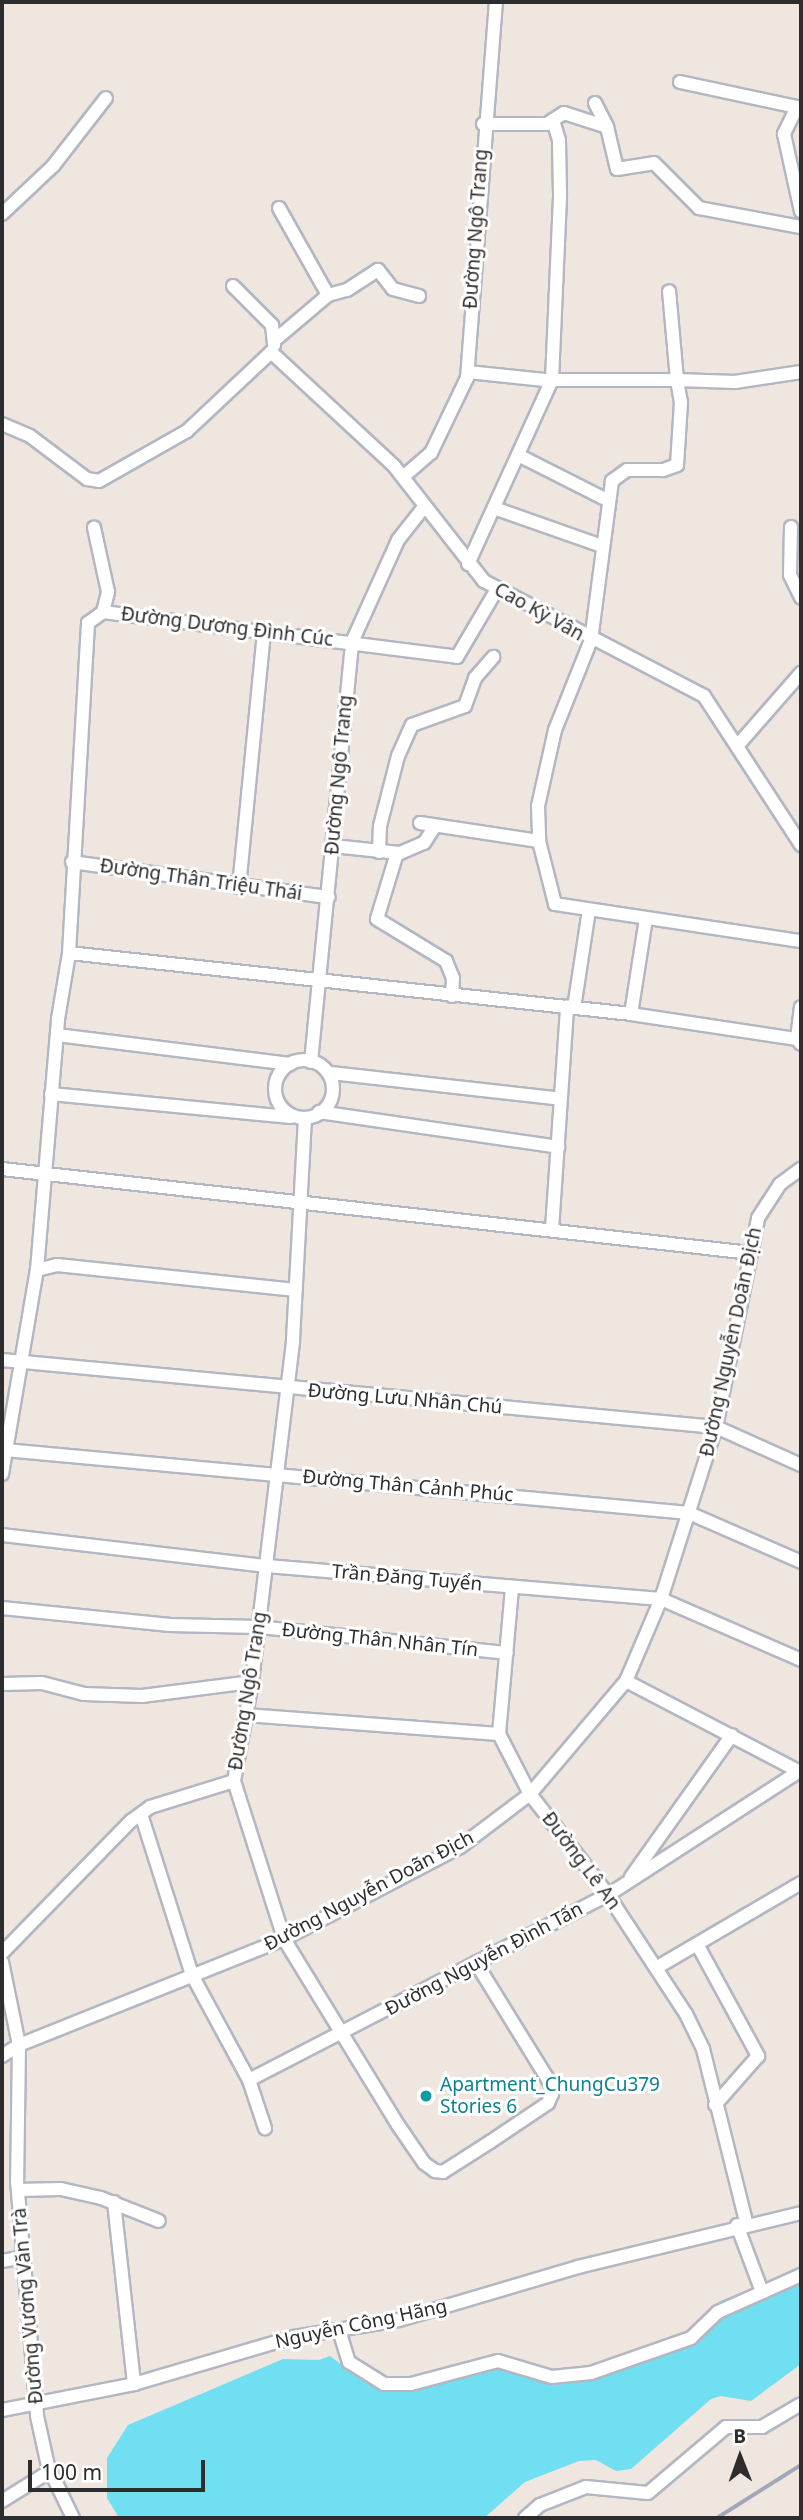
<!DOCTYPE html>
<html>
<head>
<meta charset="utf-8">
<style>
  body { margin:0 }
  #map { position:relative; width:803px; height:2520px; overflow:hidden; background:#efe6df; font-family:"Noto Sans",sans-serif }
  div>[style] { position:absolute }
  .water>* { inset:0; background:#70dff2 }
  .roads { filter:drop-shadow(2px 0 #b3b7c1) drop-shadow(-2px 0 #b3b7c1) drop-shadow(0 2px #b3b7c1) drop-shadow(0 -2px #b3b7c1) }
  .minor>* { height:12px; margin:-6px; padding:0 6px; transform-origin:6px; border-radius:6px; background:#fff }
  .minor>.ring { margin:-6px; padding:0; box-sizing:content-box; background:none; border:12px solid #fff; border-radius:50% }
  .rail>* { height:3.5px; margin:-1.75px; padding:0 1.75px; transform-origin:1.75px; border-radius:1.75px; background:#a1a7b8 }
  .dots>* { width:19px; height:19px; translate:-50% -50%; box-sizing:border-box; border:4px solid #fff; border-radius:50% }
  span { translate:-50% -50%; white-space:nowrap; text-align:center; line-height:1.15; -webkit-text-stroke:6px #fff; paint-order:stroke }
  .street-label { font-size:19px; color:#2d2d2d }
  .culture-label { font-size:19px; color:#0d838f }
  .left { translate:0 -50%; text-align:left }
  .frame { position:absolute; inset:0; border:4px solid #2d2d2d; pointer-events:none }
  .north { position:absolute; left:705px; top:2422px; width:70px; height:70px; -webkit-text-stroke:5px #fff; paint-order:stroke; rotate:359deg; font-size:19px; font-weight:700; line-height:28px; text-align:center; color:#2d2d2d }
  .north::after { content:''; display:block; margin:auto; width:24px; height:32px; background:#2d2d2d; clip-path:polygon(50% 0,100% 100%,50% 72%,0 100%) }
  .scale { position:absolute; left:28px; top:2460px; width:177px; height:32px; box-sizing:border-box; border:4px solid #2d2d2d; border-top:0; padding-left:9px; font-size:21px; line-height:24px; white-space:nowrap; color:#2d2d2d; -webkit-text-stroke:5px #fff; paint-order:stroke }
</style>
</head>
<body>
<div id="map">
  <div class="water">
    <i style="clip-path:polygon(801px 2271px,801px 2364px,751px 2401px,721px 2396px,711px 2399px,631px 2469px,616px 2471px,596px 2460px,579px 2461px,525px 2482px,484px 2518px,119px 2518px,107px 2498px,107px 2458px,128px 2425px,283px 2359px,319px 2360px,330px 2356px,366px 2383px,399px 2381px,480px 2360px,554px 2377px,664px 2345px,688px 2333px,720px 2301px)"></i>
  </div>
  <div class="roads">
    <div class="minor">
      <i style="left:680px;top:82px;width:120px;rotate:12.1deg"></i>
      <i style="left:797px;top:107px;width:30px;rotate:116deg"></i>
      <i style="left:784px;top:134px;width:79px;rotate:77.6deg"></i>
      <i style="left:595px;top:103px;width:27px;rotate:63deg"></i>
      <i style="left:607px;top:127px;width:43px;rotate:76.6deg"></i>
      <i style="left:617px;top:169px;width:37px;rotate:-9deg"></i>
      <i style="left:654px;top:163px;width:64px;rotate:45deg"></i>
      <i style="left:699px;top:208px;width:104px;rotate:10.6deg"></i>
      <i style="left:483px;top:124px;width:64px"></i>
      <i style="left:547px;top:124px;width:20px;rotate:-33deg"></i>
      <i style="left:564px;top:113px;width:45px;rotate:18deg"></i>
      <i style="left:279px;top:208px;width:100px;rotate:60.6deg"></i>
      <i style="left:2px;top:214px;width:70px;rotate:-43.3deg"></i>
      <i style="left:53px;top:166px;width:86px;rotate:-52.1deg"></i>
      <i style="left:233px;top:286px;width:55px;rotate:45deg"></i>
      <i style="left:272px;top:325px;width:20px;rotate:84deg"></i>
      <i style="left:275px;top:340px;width:70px;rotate:-40.3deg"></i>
      <i style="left:328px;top:295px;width:20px;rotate:-15deg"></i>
      <i style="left:347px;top:290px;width:37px;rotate:-33deg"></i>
      <i style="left:378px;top:270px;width:24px;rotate:52deg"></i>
      <i style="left:393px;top:289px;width:27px;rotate:15deg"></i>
      <i style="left:468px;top:372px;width:77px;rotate:5.9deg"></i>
      <i style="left:545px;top:380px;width:132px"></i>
      <i style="left:677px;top:380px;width:89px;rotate:-95.1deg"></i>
      <i style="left:801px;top:372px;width:67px;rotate:171.4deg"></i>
      <i style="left:735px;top:382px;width:58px;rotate:-178deg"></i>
      <i style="left:677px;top:380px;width:22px;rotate:80deg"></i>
      <i style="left:681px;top:402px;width:63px;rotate:93.6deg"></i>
      <i style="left:677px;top:465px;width:15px;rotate:160deg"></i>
      <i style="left:663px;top:470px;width:36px;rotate:180deg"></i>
      <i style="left:627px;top:470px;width:19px;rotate:144deg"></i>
      <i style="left:612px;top:481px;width:160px;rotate:97.5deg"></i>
      <i style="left:591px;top:640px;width:97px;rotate:111.8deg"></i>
      <i style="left:555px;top:730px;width:78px;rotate:102.6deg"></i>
      <i style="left:538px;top:806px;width:35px;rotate:88deg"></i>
      <i style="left:539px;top:841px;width:65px;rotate:75.7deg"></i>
      <i style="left:555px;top:904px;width:249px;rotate:8.6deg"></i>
      <i style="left:2px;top:424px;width:30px;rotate:23deg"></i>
      <i style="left:30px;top:436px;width:71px;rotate:37deg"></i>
      <i style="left:87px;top:479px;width:12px;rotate:9deg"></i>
      <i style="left:99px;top:481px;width:101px;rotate:-29.6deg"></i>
      <i style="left:187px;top:431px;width:115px;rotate:-43.2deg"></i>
      <i style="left:271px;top:352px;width:168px;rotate:42.8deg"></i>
      <i style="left:394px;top:466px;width:146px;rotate:52deg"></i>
      <i style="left:484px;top:581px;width:248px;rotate:27.6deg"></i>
      <i style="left:704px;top:696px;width:178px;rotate:56.9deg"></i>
      <i style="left:518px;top:455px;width:102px;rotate:26.8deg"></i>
      <i style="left:403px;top:477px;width:37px;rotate:-41deg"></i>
      <i style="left:431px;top:453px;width:83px;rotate:-64.4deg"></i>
      <i style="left:467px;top:378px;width:377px;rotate:-85.6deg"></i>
      <i style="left:494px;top:508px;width:114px;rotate:19.4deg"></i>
      <i style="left:791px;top:527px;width:48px;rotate:91.2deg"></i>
      <i style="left:790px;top:575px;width:25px;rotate:64deg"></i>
      <i style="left:468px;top:564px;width:202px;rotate:-65.5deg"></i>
      <i style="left:552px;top:380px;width:186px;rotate:-87.5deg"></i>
      <i style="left:560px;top:194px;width:54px;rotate:-91.1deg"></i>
      <i style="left:559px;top:140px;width:21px;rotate:-107deg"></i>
      <i style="left:103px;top:612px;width:357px;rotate:7.2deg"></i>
      <i style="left:457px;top:657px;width:79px;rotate:-59.5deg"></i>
      <i style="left:738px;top:745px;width:96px;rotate:-48.8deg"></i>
      <i style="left:420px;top:823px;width:120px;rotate:8.6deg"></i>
      <i style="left:333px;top:846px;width:67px;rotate:6deg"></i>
      <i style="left:400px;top:853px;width:26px;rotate:-23deg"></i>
      <i style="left:424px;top:843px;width:20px;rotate:-57deg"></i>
      <i style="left:379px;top:852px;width:26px;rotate:-88deg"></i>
      <i style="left:380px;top:826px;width:72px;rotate:-75.6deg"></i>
      <i style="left:398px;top:756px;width:34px;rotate:-66deg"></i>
      <i style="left:412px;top:725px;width:56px;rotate:-19.7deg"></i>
      <i style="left:465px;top:706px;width:30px;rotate:-70deg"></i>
      <i style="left:475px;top:678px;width:28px;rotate:-49deg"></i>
      <i style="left:397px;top:853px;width:69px;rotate:106.9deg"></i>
      <i style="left:377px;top:919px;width:81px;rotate:31.3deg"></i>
      <i style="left:446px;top:961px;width:18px;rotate:68deg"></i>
      <i style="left:453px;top:978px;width:18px;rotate:93deg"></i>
      <i style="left:72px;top:862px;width:259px;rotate:7.8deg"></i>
      <i style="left:239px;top:887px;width:256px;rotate:-84.4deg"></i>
      <i style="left:69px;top:953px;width:565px;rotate:6.19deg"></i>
      <i style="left:631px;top:1014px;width:168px;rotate:8.6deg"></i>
      <i style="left:797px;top:1039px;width:6px;rotate:51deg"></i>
      <i style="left:574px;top:1008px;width:99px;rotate:-81.3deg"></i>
      <i style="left:631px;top:1014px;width:97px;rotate:-81.1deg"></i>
      <i style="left:57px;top:1035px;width:235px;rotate:7.1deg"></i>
      <i style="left:797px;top:1039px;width:32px;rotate:-83deg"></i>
      <i class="ring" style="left:275px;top:1060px;width:46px;height:46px"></i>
      <i style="left:311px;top:1062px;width:422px;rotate:-84.4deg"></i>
      <i style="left:352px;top:642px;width:112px;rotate:-65.7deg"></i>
      <i style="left:398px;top:540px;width:42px;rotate:-51.8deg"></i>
      <i style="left:331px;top:1073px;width:231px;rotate:6.4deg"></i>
      <i style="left:51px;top:1094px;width:241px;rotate:5.5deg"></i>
      <i style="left:319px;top:1112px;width:242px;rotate:8.3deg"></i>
      <i style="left:305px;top:1118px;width:224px;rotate:93.1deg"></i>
      <i style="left:293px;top:1342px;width:342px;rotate:96.9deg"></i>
      <i style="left:252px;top:1682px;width:101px;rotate:100.3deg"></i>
      <i style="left:234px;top:1781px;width:166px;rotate:72.4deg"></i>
      <i style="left:284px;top:1939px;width:218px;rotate:58.5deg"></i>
      <i style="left:398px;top:2125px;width:46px;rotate:55.6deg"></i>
      <i style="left:424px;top:2163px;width:14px;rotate:36deg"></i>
      <i style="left:435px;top:2171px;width:8px;rotate:7deg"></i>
      <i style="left:443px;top:2172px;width:56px;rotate:-32.6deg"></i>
      <i style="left:490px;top:2142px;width:70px;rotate:-33.9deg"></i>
      <i style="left:548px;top:2103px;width:10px;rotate:-66deg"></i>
      <i style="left:552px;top:2094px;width:8px;rotate:-90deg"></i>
      <i style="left:552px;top:2086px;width:145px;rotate:-121.7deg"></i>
      <i style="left:2px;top:1169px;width:754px;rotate:6.4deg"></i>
      <i style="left:552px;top:1229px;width:223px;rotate:-86.1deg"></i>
      <i style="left:37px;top:1270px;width:21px;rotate:-14deg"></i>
      <i style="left:57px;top:1265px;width:240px;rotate:6deg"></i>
      <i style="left:2px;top:1360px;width:717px;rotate:5.36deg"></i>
      <i style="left:716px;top:1427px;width:93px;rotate:24.1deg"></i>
      <i style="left:5px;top:1450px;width:687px;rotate:5.26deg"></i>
      <i style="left:689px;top:1513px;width:122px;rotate:23.6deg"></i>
      <i style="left:2px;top:1474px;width:207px;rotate:-80.3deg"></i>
      <i style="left:37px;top:1270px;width:252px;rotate:-85.2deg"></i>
      <i style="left:58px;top:1019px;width:67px;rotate:-80.5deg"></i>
      <i style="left:69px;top:953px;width:331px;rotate:-86.7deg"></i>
      <i style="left:88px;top:623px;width:19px;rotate:-36deg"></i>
      <i style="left:103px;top:612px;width:21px;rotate:-76deg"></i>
      <i style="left:108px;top:592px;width:66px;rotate:-102.3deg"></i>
      <i style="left:2px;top:1535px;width:267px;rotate:6.7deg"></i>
      <i style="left:267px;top:1566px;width:395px;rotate:4.8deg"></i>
      <i style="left:661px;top:1599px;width:153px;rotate:23.5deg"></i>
      <i style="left:2px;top:1608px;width:169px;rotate:5.8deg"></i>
      <i style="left:170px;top:1625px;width:89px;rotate:1.3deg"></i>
      <i style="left:259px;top:1627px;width:249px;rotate:6deg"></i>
      <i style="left:626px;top:1681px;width:196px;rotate:27.6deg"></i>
      <i style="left:2px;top:1684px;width:40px;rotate:-1.4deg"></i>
      <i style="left:42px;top:1683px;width:43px;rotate:14.7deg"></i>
      <i style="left:84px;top:1694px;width:58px;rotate:2deg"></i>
      <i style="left:142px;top:1696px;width:111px;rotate:-7.3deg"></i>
      <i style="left:245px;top:1715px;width:255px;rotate:4.3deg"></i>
      <i style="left:499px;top:1734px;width:68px;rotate:62.7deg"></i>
      <i style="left:530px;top:1794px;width:128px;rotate:52.3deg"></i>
      <i style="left:608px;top:1895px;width:142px;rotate:56.8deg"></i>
      <i style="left:686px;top:2014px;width:39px;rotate:64deg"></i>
      <i style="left:703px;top:2049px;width:181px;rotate:76deg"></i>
      <i style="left:499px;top:1734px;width:147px;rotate:-84.9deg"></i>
      <i style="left:141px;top:1814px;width:169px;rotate:72.4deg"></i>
      <i style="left:192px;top:1975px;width:119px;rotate:61.5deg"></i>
      <i style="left:249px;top:2080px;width:51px;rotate:71.6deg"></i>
      <i style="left:631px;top:1877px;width:174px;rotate:-54.6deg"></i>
      <i style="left:697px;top:1944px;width:128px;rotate:61.4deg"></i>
      <i style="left:758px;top:2056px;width:65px;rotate:131.3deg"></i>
      <i style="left:2px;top:1953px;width:185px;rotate:-45.7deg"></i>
      <i style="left:131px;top:1821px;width:24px;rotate:-36deg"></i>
      <i style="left:150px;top:1807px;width:88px;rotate:-17.2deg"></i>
      <i style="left:2px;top:1962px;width:85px;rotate:78.4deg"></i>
      <i style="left:19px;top:2045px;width:136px;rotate:90.8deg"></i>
      <i style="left:17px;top:2181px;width:236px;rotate:85.1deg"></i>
      <i style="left:37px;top:2416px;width:51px;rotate:77.6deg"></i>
      <i style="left:48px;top:2466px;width:58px;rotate:64.3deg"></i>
      <i style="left:656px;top:1968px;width:168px;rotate:-30.4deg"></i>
      <i style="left:2px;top:2056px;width:20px;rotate:-33deg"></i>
      <i style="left:19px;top:2045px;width:285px;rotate:-21.8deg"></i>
      <i style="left:284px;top:1939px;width:199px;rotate:-27.6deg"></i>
      <i style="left:460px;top:1847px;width:88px;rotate:-37.1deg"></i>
      <i style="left:530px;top:1794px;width:148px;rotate:-49.7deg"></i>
      <i style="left:626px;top:1681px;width:89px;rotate:-66.9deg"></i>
      <i style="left:661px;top:1599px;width:181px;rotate:-72.3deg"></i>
      <i style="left:716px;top:1427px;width:213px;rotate:-78.6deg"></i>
      <i style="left:758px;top:1218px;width:40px;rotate:-57.1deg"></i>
      <i style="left:780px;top:1184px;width:26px;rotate:-36deg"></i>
      <i style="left:249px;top:2080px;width:404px;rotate:-27.3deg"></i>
      <i style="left:608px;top:1895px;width:230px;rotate:-32.9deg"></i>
      <i style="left:18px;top:2190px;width:43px;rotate:-1.3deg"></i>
      <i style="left:61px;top:2189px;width:41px;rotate:12.7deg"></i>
      <i style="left:101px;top:2198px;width:62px;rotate:21.6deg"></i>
      <i style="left:114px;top:2202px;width:183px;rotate:83.7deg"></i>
      <i style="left:737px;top:2225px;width:72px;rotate:69.5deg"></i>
      <i style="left:2px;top:2261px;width:22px;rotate:-10deg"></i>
      <i style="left:339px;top:2330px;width:34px;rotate:73deg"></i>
      <i style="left:349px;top:2362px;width:41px;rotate:32.2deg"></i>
      <i style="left:384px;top:2384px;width:27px"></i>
      <i style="left:411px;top:2384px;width:90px;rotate:-14.8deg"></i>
      <i style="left:498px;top:2361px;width:56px;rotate:16.5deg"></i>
      <i style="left:552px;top:2377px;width:39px;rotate:-6deg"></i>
      <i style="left:591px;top:2373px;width:106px;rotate:-19.3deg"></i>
      <i style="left:691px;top:2338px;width:37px;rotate:-44deg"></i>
      <i style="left:718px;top:2312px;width:91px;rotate:-24deg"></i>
      <i style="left:2px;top:2410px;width:135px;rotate:-11.1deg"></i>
      <i style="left:134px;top:2384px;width:167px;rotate:-16.4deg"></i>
      <i style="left:294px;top:2337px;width:106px;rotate:-9.2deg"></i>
      <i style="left:399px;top:2320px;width:187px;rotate:-16.5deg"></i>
      <i style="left:578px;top:2267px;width:229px;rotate:-13.6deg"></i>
      <i style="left:2px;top:2501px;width:57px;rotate:-32deg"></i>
      <i style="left:525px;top:2518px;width:20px;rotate:-41deg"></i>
      <i style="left:540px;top:2505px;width:49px;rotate:-21.4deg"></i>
      <i style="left:586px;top:2487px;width:62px;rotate:5.5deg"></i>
      <i style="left:648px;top:2493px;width:102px;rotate:-40.2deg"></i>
      <i style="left:726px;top:2427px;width:36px"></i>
      <i style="left:762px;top:2427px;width:45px;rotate:-30.5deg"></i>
    </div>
  </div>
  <div class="rail">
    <i style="left:717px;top:2518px;width:99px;rotate:-32.2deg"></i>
  </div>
  <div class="dots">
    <i style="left:426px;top:2096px;background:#0f9aa8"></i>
  </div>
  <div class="street-label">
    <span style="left:476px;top:229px;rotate:-86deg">Đường Ngô Trang</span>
    <span style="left:539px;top:612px;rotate:29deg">Cao Kỳ Vân</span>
    <span style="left:227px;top:627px;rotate:7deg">Đường Dương Đình Cúc</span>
    <span style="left:339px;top:775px;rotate:-85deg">Đường Ngô Trang</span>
    <span style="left:201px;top:880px;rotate:8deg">Đường Thân Triệu Thái</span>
    <span style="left:731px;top:1342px;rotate:-78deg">Đường Nguyễn Doãn Địch</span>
    <span style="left:405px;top:1399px;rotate:5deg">Đường Lưu Nhân Chú</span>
    <span style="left:408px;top:1486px;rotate:5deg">Đường Thân Cảnh Phúc</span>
    <span style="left:407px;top:1578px;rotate:5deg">Trần Đăng Tuyển</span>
    <span style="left:380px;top:1640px;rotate:6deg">Đường Thân Nhân Tín</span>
    <span style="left:248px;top:1691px;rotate:-81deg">Đường Ngô Trang</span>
    <span style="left:581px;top:1861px;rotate:53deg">Đường Lê An</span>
    <span style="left:369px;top:1891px;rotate:-28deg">Đường Nguyễn Doãn Địch</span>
    <span style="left:484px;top:1959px;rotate:-28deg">Đường Nguyễn Đình Tấn</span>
    <span style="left:28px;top:2306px;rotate:-95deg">Đường Vương Văn Trà</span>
    <span style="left:361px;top:2324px;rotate:-12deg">Nguyễn Công Hãng</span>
  </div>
  <div class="culture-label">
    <span class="left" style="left:440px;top:2096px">Apartment_ChungCu379<br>Stories 6</span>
  </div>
  <div class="frame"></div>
  <div class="north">B</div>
  <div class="scale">100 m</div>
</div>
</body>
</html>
